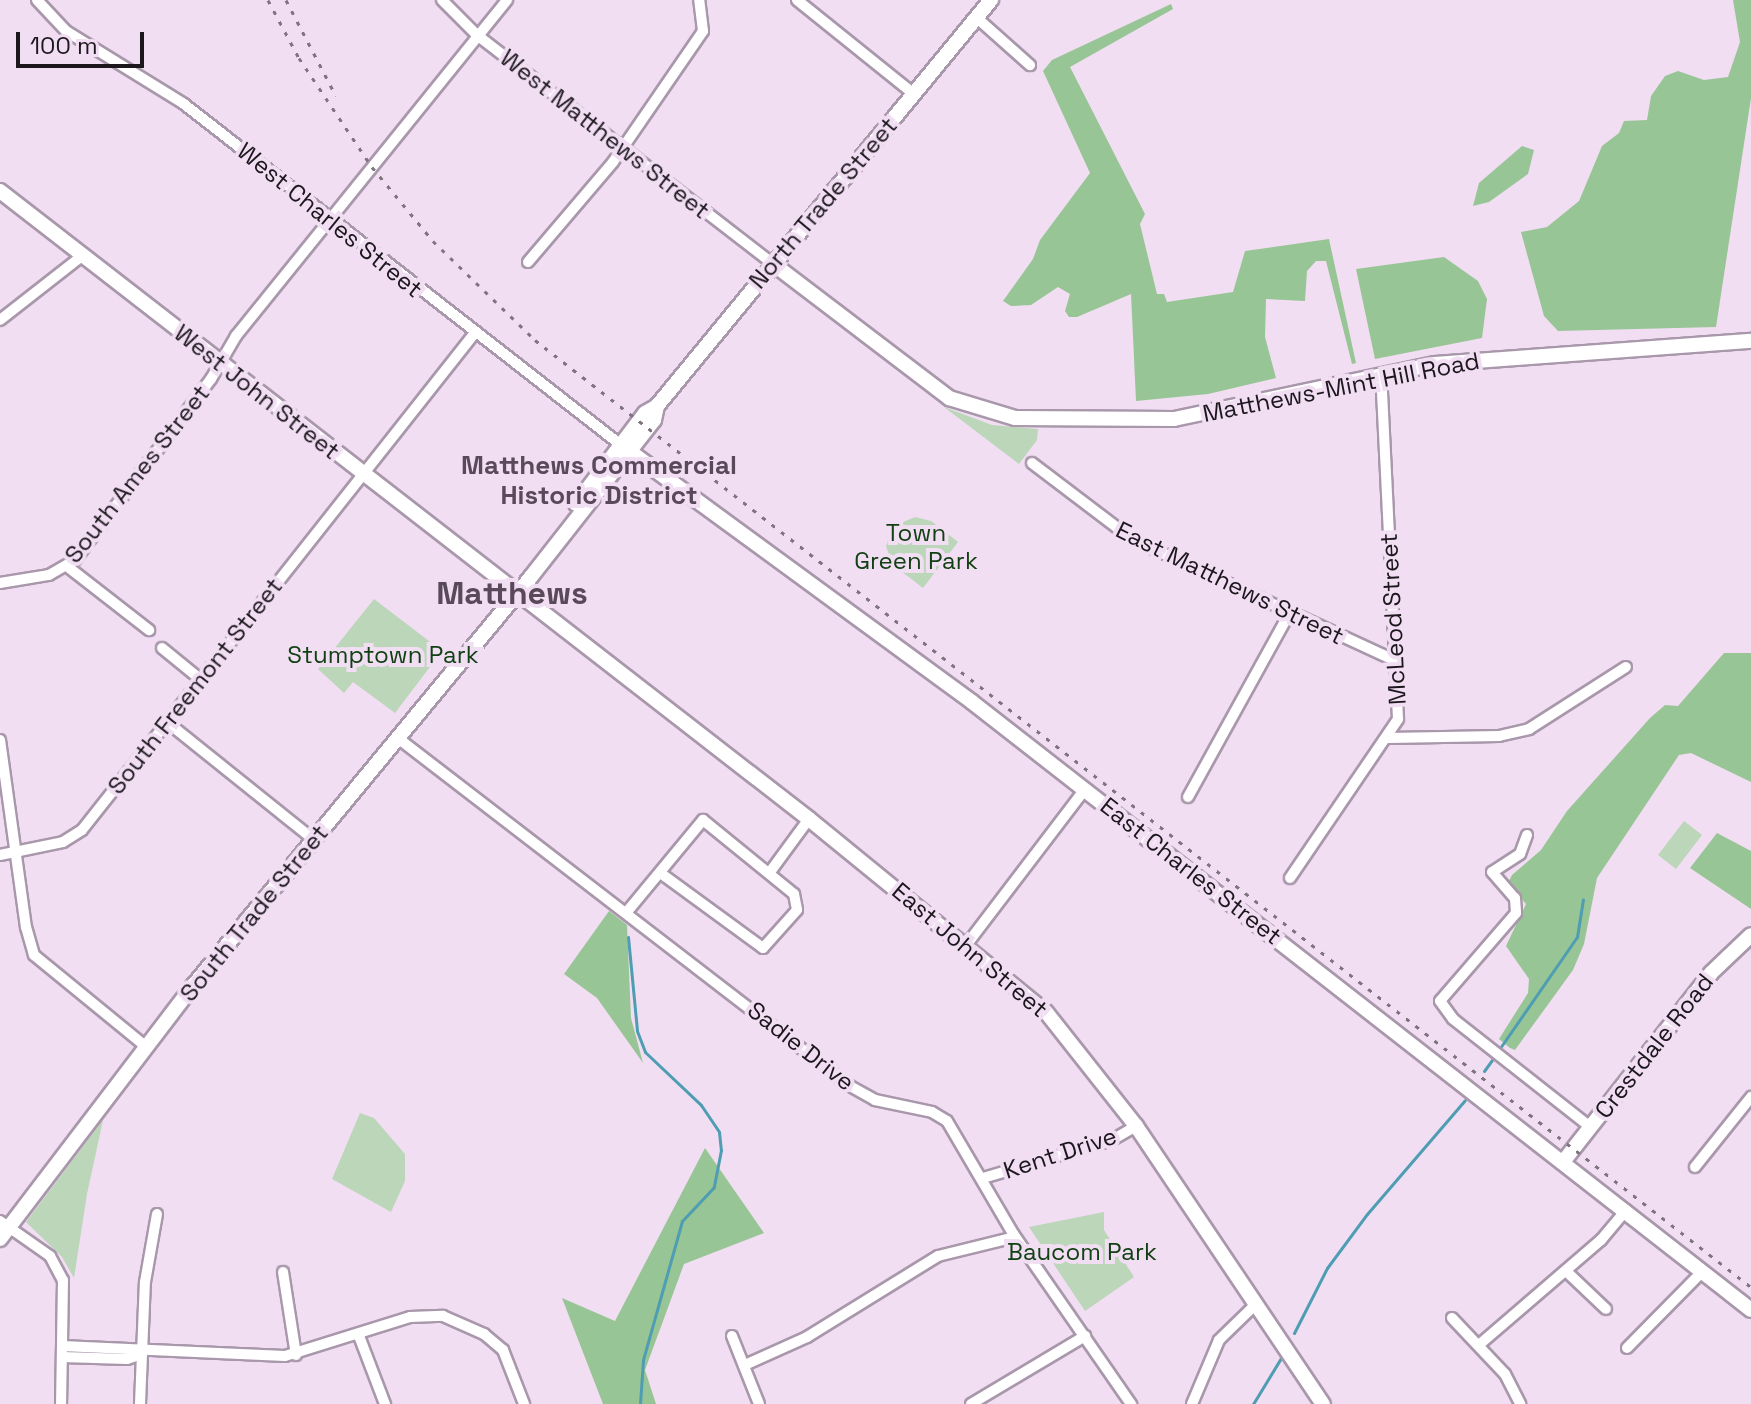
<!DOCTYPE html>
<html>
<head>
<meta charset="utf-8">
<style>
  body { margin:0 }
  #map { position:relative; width:1751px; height:1404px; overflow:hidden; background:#f1def3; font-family:"Space Grotesk",sans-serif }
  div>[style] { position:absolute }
  .green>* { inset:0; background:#bbd6b9 }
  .forest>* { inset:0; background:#98c595 }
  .stream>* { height:3px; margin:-1.5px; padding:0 1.5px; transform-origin:1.5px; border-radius:1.5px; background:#4e9db2 }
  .roads { filter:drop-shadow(2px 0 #a997ab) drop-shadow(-2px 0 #a997ab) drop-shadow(0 2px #a997ab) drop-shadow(0 -2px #a997ab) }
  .street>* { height:10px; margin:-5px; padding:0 5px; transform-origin:5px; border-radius:5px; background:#fff }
  .secondary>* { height:14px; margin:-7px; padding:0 7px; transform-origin:7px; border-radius:7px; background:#fff }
  .rail>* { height:3px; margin-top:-1.5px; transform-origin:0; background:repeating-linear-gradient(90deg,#7f7380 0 4px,transparent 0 12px) }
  span { translate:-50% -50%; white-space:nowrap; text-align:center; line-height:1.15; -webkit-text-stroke:8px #f1def3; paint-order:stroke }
  .street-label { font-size:24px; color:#1c161d }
  .park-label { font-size:24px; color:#114012 }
  .neighbourhood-label { font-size:26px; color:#59495a; font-weight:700 }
  .district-label { font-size:32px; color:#59495a; font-weight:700 }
  .scale { position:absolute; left:16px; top:32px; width:128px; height:36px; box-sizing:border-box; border:4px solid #1c161d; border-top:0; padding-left:10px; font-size:24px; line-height:28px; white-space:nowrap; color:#1c161d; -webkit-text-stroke:6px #f1def3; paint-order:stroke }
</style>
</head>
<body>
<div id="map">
  <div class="green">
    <i style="clip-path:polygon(944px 407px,992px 425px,1038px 429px,1037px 440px,1019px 464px)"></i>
    <i style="clip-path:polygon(915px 517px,931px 521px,958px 542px,923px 588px,892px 564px,886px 546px,894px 526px)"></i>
    <i style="clip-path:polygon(374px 599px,442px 651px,395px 713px,353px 682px,344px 693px,318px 669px)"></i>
    <i style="clip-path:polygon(1684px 821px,1702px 835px,1676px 869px,1658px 855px)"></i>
    <i style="clip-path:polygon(360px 1113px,374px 1118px,405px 1154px,405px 1181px,391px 1212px,332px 1179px)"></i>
    <i style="clip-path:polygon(103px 1120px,87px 1194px,74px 1278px,62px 1257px,26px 1222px)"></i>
    <i style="clip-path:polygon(1104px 1212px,1104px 1230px,1134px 1277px,1085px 1311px,1029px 1227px)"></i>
  </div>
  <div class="forest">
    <i style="clip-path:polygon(1733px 0,1751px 0,1751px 98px,1716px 327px,1558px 331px,1544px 316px,1521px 232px,1547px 227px,1579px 201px,1602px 146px,1619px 133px,1624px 121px,1647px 120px,1651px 96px,1665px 76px,1678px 71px,1704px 80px,1728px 77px,1740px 42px)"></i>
    <i style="clip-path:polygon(1171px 4px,1173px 9px,1070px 67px,1145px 214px,1140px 224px,1157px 294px,1164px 294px,1167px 302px,1233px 292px,1245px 251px,1329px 239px,1356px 363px,1352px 364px,1326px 261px,1316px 261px,1307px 271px,1305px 301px,1266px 299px,1265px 337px,1276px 378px,1208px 394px,1136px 401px,1131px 294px,1077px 317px,1069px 317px,1065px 311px,1070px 294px,1058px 287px,1031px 305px,1011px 306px,1003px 301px,1033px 259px,1040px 240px,1090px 173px,1043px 71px,1052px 60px)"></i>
    <i style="clip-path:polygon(1522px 146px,1534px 150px,1528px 174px,1489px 202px,1473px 206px,1479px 183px)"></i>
    <i style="clip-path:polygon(1444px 257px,1478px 281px,1487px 299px,1482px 338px,1375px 359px,1356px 269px)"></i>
    <i style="clip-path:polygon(1724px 653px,1751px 653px,1751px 782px,1691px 753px,1679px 755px,1597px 878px,1584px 944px,1573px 970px,1515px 1050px,1510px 1048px,1499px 1039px,1528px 993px,1529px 979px,1506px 946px,1526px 904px,1508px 883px,1512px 875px,1541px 850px,1567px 811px,1650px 718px,1665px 705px,1678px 706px)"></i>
    <i style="clip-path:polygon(1717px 833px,1751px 851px,1751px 909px,1690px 868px)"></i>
    <i style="clip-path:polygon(609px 911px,627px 925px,631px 1018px,643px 1063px,597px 998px,564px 974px)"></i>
    <i style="clip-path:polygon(705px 1148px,764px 1233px,684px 1264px,645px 1370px,656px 1404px,603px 1404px,562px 1298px,615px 1321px)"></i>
  </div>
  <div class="stream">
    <i style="left:628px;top:937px;width:94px;rotate:84.5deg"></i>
    <i style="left:637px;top:1031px;width:22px;rotate:69deg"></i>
    <i style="left:645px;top:1052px;width:77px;rotate:43.4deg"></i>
    <i style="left:701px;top:1105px;width:32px;rotate:56deg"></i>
    <i style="left:719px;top:1132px;width:18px;rotate:84deg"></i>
    <i style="left:721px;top:1150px;width:38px;rotate:101deg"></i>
    <i style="left:714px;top:1187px;width:47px;rotate:133.3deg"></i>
    <i style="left:682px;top:1221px;width:144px;rotate:105.7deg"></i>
    <i style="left:643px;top:1360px;width:44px;rotate:93.9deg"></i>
    <i style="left:1500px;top:1048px;width:135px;rotate:-55.3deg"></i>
    <i style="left:1577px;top:937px;width:38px;rotate:-81deg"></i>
    <i style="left:1484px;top:1071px;width:14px;rotate:-54deg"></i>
    <i style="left:1294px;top:1333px;width:73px;rotate:-63.1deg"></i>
    <i style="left:1327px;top:1268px;width:67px;rotate:-53.5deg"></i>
    <i style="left:1367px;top:1214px;width:150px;rotate:-49.3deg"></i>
    <i style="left:1253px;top:1404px;width:54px;rotate:-58.7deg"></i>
  </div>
  <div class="roads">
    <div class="street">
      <i style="left:37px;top:0;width:42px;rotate:46.9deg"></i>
      <i style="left:66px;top:31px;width:139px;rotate:31.7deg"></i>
      <i style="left:184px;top:104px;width:554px;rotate:37.97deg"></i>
      <i style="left:442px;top:0;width:49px;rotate:45deg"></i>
      <i style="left:477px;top:35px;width:373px;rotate:37.7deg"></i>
      <i style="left:797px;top:0;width:150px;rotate:38.8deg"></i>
      <i style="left:977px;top:18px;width:71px;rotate:41.6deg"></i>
      <i style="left:528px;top:262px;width:131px;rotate:-49.6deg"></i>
      <i style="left:613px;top:162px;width:159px;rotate:-55.5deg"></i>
      <i style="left:703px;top:31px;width:31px;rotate:-97deg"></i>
      <i style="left:0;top:320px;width:104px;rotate:-38deg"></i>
      <i style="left:1032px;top:463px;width:126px;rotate:37.2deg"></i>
      <i style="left:1132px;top:539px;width:291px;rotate:24.8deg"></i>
      <i style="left:68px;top:567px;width:103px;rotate:37.9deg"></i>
      <i style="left:0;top:583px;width:50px;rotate:-9.3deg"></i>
      <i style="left:49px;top:575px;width:30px;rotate:-30deg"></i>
      <i style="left:75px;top:560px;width:226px;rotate:-53.1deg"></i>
      <i style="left:211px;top:379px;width:50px;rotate:-59.8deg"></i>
      <i style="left:236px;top:336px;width:432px;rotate:-51.1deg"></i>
      <i style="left:162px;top:648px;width:49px;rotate:39.2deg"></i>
      <i style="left:167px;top:722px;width:187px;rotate:38.7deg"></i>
      <i style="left:1388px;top:738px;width:111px;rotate:-1deg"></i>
      <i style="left:1499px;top:736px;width:31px;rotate:-13deg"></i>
      <i style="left:1529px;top:729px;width:115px;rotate:-32.6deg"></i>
      <i style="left:399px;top:739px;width:569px;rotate:37.57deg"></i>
      <i style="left:850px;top:1086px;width:29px;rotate:29deg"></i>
      <i style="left:875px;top:1100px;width:58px;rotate:11.9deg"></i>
      <i style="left:932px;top:1112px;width:17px;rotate:31deg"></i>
      <i style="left:947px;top:1121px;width:132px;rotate:59.6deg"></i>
      <i style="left:1014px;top:1235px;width:206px;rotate:55.3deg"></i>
      <i style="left:0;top:740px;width:189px;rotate:82.1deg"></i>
      <i style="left:26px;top:927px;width:29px;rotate:74deg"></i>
      <i style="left:34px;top:955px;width:144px;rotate:39.3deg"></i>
      <i style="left:1188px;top:797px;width:209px;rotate:-61.1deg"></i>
      <i style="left:1527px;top:835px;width:20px;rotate:110deg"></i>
      <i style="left:1520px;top:854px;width:33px;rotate:147deg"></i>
      <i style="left:1492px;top:872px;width:35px;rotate:49deg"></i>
      <i style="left:1515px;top:898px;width:15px;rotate:86deg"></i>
      <i style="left:1516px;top:913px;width:116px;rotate:130.8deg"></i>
      <i style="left:1440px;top:1001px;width:22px;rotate:54deg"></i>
      <i style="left:1453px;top:1019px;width:174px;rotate:38.2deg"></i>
      <i style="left:0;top:855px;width:64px;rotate:-11.7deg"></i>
      <i style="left:63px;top:842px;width:22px;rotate:-32deg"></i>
      <i style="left:82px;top:830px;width:632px;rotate:-51.68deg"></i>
      <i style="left:770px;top:872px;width:66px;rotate:-53.7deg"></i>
      <i style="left:1290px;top:878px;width:192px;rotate:-55.8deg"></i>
      <i style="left:1398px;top:719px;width:345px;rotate:-92.8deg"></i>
      <i style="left:626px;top:913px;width:121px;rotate:-50.4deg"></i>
      <i style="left:703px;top:820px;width:117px;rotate:39.1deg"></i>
      <i style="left:794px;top:894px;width:16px;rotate:79deg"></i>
      <i style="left:797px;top:910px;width:51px;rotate:131.8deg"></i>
      <i style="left:763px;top:948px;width:125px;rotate:-143.8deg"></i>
      <i style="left:967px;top:944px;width:195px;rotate:-52.7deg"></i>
      <i style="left:1695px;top:1167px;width:90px;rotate:-51.3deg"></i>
      <i style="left:983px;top:1178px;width:134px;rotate:-16.4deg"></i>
      <i style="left:1112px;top:1140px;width:28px;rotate:-30deg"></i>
      <i style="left:0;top:1221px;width:61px;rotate:35deg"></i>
      <i style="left:50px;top:1256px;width:27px;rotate:62deg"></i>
      <i style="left:63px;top:1280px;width:124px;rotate:90.9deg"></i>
      <i style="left:1566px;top:1271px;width:55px;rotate:43.5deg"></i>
      <i style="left:283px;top:1272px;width:84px;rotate:81.1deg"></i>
      <i style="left:1452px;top:1318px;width:77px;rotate:46.6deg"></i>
      <i style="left:1505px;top:1374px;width:34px;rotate:63deg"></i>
      <i style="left:359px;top:1336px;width:73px;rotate:69.1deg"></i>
      <i style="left:732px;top:1336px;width:73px;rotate:68.3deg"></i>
      <i style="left:1480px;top:1344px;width:160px;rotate:-40.7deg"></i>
      <i style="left:1601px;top:1240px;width:39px;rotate:-50deg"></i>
      <i style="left:62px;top:1346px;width:223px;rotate:2.6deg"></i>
      <i style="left:285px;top:1356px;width:131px;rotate:-17.3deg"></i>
      <i style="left:410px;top:1317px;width:33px;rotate:-2deg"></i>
      <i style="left:443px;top:1316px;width:45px;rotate:23.7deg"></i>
      <i style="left:484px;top:1334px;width:25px;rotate:40deg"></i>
      <i style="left:503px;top:1350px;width:58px;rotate:68.7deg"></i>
      <i style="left:1627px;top:1348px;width:108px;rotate:-45.4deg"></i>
      <i style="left:62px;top:1357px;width:65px;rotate:1.8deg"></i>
      <i style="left:127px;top:1359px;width:16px;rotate:-18deg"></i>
      <i style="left:747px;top:1364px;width:66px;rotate:-24.2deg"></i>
      <i style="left:807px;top:1337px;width:154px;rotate:-31.7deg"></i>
      <i style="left:938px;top:1256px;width:79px;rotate:-13.9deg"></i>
      <i style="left:140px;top:1404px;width:122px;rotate:-87.7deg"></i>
      <i style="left:145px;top:1282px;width:69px;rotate:-80deg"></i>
      <i style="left:971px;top:1404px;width:133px;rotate:-30.8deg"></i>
      <i style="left:1192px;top:1404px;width:69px;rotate:-67.1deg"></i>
      <i style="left:1219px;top:1340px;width:52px;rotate:-44.2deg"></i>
    </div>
    <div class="secondary">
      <i style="left:0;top:191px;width:1024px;rotate:37.82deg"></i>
      <i style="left:809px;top:819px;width:306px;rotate:39.2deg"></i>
      <i style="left:1046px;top:1012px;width:145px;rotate:51.7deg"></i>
      <i style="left:1136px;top:1126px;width:335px;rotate:56.1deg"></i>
      <i style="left:772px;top:263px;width:223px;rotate:37.3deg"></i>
      <i style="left:949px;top:398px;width:69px;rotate:16.9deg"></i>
      <i style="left:1015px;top:418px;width:159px;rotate:0.4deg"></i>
      <i style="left:1174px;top:419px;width:267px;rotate:-11.9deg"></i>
      <i style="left:1435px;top:364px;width:317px;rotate:-4.2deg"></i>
      <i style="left:621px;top:445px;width:435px;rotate:36.2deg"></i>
      <i style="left:972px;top:702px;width:988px;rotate:37.97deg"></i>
      <i style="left:576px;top:504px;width:114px;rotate:-52.8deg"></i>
      <i style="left:645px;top:413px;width:14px;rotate:-30deg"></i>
      <i style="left:657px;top:406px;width:526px;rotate:-50.56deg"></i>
      <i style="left:1563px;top:1162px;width:240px;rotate:-51.9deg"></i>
      <i style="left:1711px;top:973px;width:55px;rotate:-43.5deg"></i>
      <i style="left:0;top:1239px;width:318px;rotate:-52.7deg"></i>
      <i style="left:193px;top:986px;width:529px;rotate:-50.44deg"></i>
      <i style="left:530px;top:578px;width:201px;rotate:-51.9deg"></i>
      <i style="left:654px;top:420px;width:14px;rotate:-78deg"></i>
    </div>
  </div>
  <div class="rail">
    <i style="left:268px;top:0;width:66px;rotate:61.9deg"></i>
    <i style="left:299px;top:58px;width:131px;rotate:56.2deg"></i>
    <i style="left:372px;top:167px;width:96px;rotate:50.5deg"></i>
    <i style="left:433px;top:241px;width:142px;rotate:44.1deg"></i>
    <i style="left:535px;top:340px;width:1541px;rotate:37.91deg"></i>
    <i style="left:286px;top:0;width:108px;rotate:62.5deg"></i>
  </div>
  <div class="street-label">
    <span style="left:605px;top:134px;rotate:38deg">West Matthews Street</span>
    <span style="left:823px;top:203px;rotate:-50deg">North Trade Street</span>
    <span style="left:330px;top:220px;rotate:39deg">West Charles Street</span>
    <span style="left:1341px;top:387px;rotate:-11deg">Matthews-Mint Hill Road</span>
    <span style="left:257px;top:392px;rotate:38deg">West John Street</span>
    <span style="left:137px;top:474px;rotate:-52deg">South Ames Street</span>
    <span style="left:1230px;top:583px;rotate:26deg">East Matthews Street</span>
    <span style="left:1393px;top:619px;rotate:-93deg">McLeod Street</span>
    <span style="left:195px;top:686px;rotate:-52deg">South Freemont Street</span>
    <span style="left:1191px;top:871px;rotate:38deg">East Charles Street</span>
    <span style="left:254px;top:913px;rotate:-51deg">South Trade Street</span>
    <span style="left:970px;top:950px;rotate:40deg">East John Street</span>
    <span style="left:801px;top:1046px;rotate:38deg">Sadie Drive</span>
    <span style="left:1654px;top:1046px;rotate:-52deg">Crestdale Road</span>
    <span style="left:1060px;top:1153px;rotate:-18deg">Kent Drive</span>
  </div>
  <div class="park-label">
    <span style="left:916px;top:547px">Town<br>Green Park</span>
    <span style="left:383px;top:655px">Stumptown Park</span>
    <span style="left:1082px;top:1252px">Baucom Park</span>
  </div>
  <div class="neighbourhood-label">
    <span style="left:599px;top:481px">Matthews Commercial<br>Historic District</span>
  </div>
  <div class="district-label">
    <span style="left:512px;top:593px">Matthews</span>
  </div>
  <div class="scale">100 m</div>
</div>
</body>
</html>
